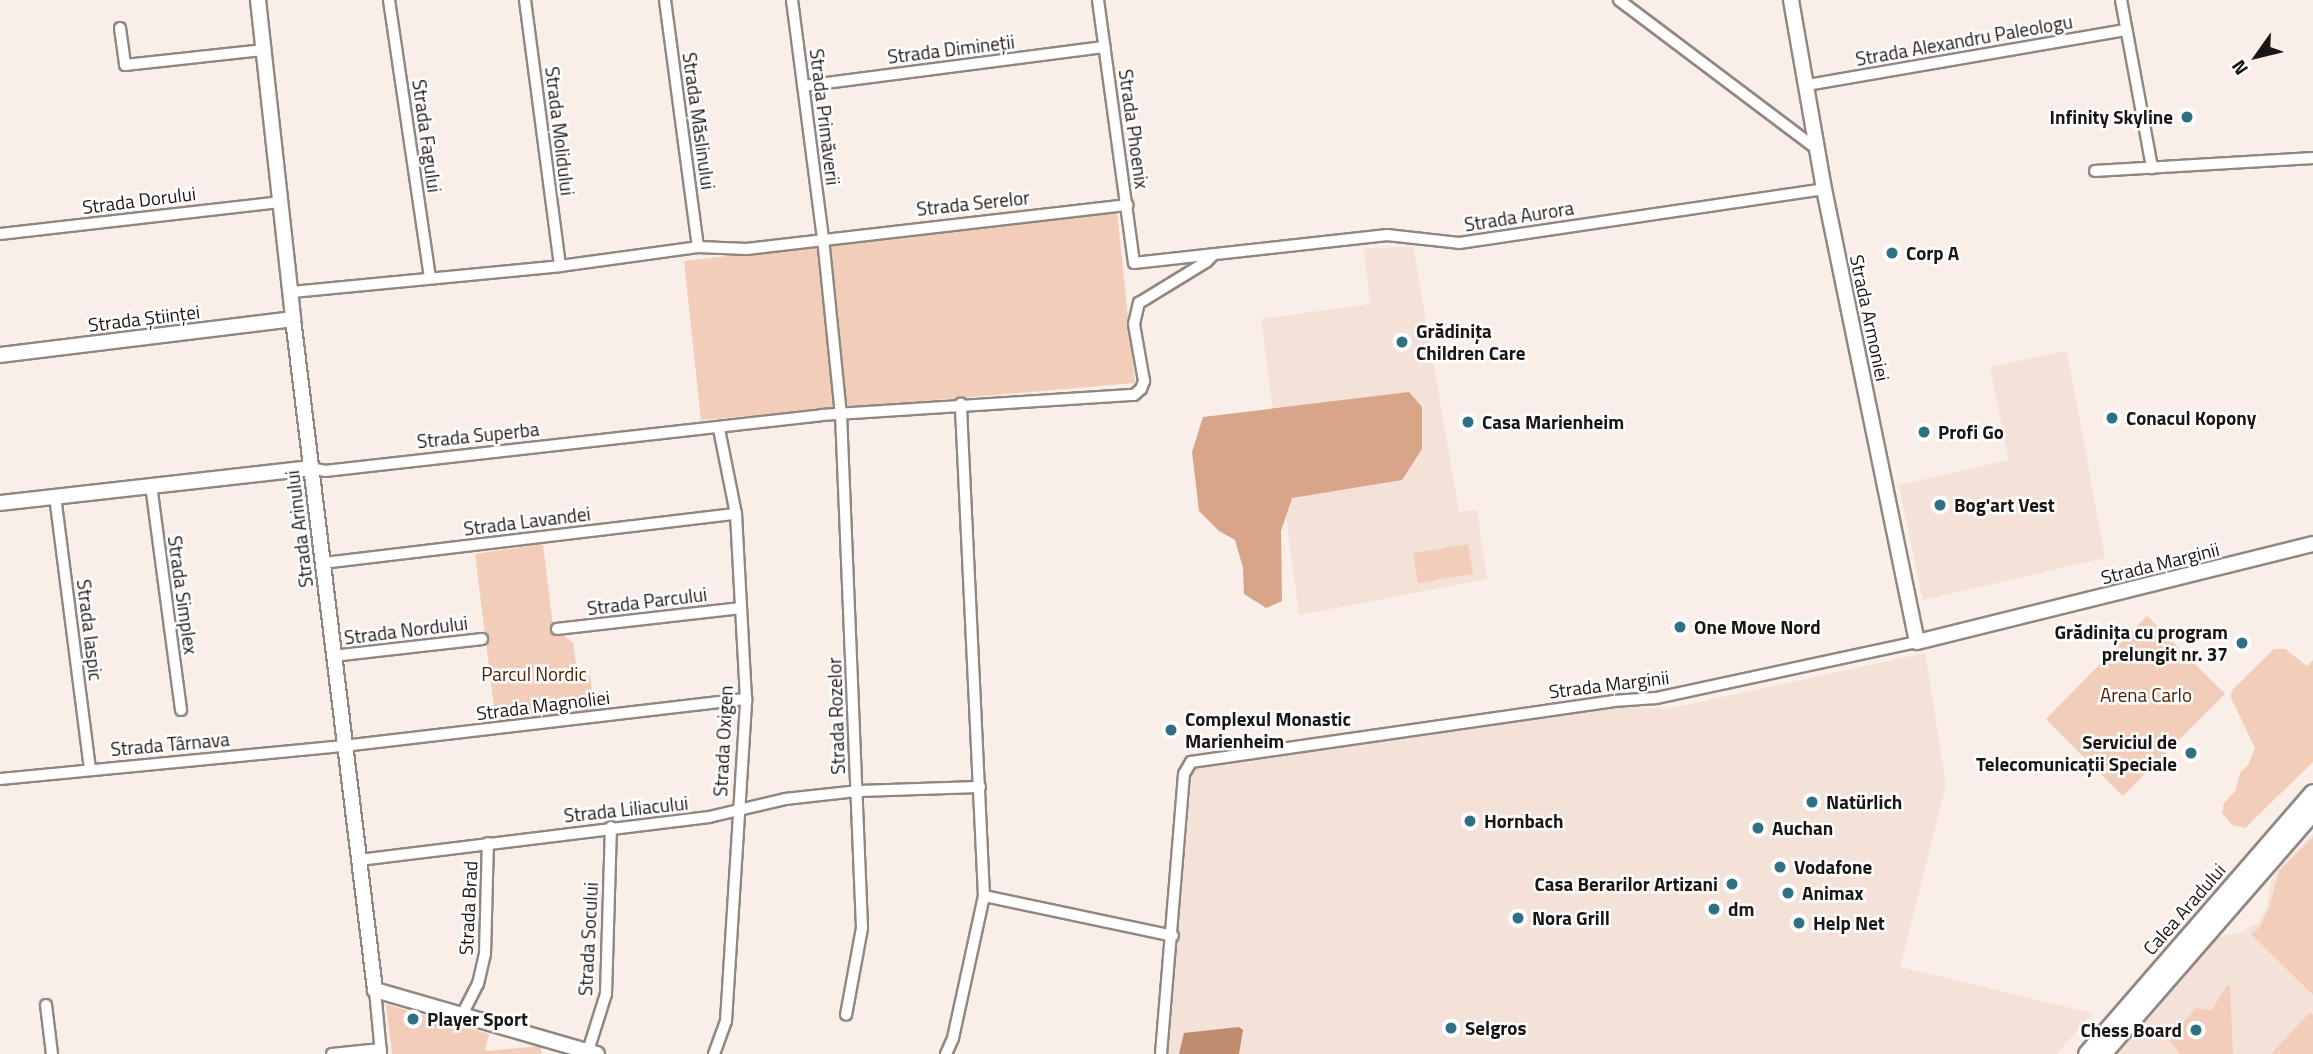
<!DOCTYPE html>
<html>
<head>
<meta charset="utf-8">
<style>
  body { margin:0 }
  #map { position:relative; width:2313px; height:1054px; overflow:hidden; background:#f9eee8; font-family:"Titillium Web",sans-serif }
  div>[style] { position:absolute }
  .built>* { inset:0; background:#f4e1d7 }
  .green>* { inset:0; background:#f2ceba }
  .forest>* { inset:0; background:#d9a588 }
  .water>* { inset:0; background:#be8c6f }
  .roads { filter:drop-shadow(2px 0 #918781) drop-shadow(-2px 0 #918781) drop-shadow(0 2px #918781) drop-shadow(0 -2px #918781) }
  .street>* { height:10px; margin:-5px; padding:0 5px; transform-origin:5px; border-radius:5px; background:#fff }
  .secondary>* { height:14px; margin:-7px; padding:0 7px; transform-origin:7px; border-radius:7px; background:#fff }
  .primary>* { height:16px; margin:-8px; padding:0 8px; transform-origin:8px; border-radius:8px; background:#fff }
  .dots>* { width:19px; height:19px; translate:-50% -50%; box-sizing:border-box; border:4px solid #fff; border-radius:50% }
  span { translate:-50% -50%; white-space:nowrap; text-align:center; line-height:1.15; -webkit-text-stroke:5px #fff; paint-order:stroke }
  .street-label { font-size:19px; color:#1a1614 }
  .poi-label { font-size:19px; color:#1a1614; font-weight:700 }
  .right { translate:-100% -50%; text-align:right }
  .left { translate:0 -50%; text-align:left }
  .park-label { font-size:19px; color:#4f2000 }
  .north { position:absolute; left:2222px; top:21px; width:70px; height:70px; -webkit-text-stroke:5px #fff; paint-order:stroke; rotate:236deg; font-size:19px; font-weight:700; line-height:28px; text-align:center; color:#1a1614 }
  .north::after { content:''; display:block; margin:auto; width:24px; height:32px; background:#1a1614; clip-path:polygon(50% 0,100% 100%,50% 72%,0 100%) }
</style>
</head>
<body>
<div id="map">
  <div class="built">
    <i style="clip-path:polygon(1413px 246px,1459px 512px,1477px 510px,1487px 579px,1299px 615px,1261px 319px,1370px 304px,1364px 249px)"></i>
    <i style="clip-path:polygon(2067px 351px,2105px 558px,1923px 600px,1899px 485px,2009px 460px,1990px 367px)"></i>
    <i style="clip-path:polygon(1925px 653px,1946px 785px,1900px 967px,2092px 1013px,2057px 1054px,1167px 1054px,1193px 768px,1617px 706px,1667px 709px)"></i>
    <i style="clip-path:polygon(2313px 834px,2313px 1054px,2118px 1054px,2220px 936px,2240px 933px,2259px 922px,2267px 907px,2271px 881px,2278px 870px)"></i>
  </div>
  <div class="green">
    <i style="clip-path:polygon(1117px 212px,1135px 383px,701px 420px,684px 261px)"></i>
    <i style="clip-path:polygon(543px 544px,554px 634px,562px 634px,573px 643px,578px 677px,590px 676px,595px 710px,496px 723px,475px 554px)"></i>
    <i style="clip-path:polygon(1468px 544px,1473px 574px,1418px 583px,1413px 553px)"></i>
    <i style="clip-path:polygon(2147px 616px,2225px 694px,2123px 796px,2046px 719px)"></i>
    <i style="clip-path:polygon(2274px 649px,2285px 649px,2307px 666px,2313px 660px,2313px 762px,2245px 828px,2232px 825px,2222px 813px,2224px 803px,2235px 791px,2240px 773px,2248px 765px,2255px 748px,2230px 696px,2234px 688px)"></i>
    <i style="clip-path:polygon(2313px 837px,2313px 995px,2251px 934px,2259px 928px,2269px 908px,2279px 871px)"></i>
    <i style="clip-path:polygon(2227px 985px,2230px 986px,2233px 1054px,2180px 1054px,2168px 1039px,2196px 1008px,2212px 1010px)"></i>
    <i style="clip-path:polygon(386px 1004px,489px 1034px,485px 1051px,541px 1046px,541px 1054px,392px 1054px)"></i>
    <i style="clip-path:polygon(2310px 1012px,2313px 1015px,2313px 1054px,2271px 1054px)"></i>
  </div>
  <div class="forest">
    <i style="clip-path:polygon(1409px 392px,1422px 407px,1422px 449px,1402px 480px,1292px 498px,1281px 531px,1282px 601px,1266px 608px,1244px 594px,1243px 568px,1235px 540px,1219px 531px,1199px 511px,1192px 452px,1203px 417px)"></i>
  </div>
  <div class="water">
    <i style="clip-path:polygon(1239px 1027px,1243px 1030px,1239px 1054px,1179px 1054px,1184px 1033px)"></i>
  </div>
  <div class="roads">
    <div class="street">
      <i style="left:389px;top:0;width:280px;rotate:81.6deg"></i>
      <i style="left:525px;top:0;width:268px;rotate:82.5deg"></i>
      <i style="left:665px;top:0;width:249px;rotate:82.4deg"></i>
      <i style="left:792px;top:0;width:240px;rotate:82.6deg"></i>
      <i style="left:823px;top:238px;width:177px;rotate:84.2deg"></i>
      <i style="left:841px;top:414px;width:514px;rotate:87.66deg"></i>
      <i style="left:862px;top:928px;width:88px;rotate:100.4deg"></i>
      <i style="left:1098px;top:0;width:265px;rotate:82.2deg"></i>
      <i style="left:1134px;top:263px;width:255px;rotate:-6.3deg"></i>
      <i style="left:1387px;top:235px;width:72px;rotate:6.3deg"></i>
      <i style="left:1459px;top:243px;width:369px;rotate:-8.4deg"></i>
      <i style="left:1619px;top:0;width:249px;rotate:37deg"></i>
      <i style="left:2121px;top:0;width:171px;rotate:79.5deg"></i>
      <i style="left:120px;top:28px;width:37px;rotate:82deg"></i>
      <i style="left:125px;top:65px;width:140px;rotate:-6.2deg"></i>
      <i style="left:1807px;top:85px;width:324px;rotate:-9.8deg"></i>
      <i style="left:803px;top:86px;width:304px;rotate:-7.4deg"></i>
      <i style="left:2095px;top:171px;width:218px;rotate:-3.4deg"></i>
      <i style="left:0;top:234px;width:283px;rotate:-6.5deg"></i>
      <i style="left:292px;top:292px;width:269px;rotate:-5.5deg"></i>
      <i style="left:560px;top:266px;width:139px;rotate:-7.8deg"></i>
      <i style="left:698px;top:247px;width:49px;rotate:2.3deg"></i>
      <i style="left:747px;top:249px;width:383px;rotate:-6.6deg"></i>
      <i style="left:311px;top:468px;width:14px;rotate:12deg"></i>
      <i style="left:325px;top:471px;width:499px;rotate:-6.4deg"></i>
      <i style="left:821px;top:415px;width:314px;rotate:-3.7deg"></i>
      <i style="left:1134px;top:395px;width:9px;rotate:-41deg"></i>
      <i style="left:1141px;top:389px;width:9px;rotate:-69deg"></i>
      <i style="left:1144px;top:381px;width:58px;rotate:-100deg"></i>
      <i style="left:1134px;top:324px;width:22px;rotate:-77deg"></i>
      <i style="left:1139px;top:303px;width:79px;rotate:-31.5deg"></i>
      <i style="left:1206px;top:262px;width:11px;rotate:-45deg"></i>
      <i style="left:151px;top:485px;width:227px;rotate:82.4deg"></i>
      <i style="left:55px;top:496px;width:275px;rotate:82.7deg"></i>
      <i style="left:323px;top:563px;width:416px;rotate:-6.8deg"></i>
      <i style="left:557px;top:629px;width:185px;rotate:-6.5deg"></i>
      <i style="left:333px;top:656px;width:150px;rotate:-6.5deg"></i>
      <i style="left:0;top:779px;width:346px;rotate:-5.5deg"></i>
      <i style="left:344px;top:746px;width:405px;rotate:-6.7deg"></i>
      <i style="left:359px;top:860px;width:353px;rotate:-7deg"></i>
      <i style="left:709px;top:817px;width:78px;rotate:-13.3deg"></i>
      <i style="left:785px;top:799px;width:72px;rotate:-6.3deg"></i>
      <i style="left:857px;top:791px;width:123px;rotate:-1.9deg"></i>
      <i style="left:984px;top:896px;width:193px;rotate:11.9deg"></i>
      <i style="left:375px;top:990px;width:64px;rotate:84.6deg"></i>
      <i style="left:46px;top:1005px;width:49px;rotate:83deg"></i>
      <i style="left:463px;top:1013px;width:33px;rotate:-63deg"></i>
      <i style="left:478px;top:984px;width:31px;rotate:-77deg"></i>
      <i style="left:485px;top:954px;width:111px;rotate:-88.5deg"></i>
      <i style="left:588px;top:1051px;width:60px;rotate:-72.5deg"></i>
      <i style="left:606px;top:994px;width:167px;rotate:-88.3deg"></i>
      <i style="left:332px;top:1054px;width:49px;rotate:-5.8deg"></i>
      <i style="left:714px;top:1054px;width:35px;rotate:-70deg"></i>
      <i style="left:726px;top:1021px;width:323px;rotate:-86.4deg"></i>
      <i style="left:746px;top:699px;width:185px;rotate:-93.1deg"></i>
      <i style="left:736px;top:514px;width:87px;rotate:-101.3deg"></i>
      <i style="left:946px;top:1054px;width:17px;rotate:-66deg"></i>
      <i style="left:953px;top:1038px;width:145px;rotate:-77.7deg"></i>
      <i style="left:984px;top:896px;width:493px;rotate:-92.7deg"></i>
      <i style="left:1161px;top:1054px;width:281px;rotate:-85.3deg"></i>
      <i style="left:1184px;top:774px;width:14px;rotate:-60deg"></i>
      <i style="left:1191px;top:762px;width:426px;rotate:-8.2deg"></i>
      <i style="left:1613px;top:701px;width:43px;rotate:-4deg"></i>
      <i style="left:1656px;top:698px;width:267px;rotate:-12.1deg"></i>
    </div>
    <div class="secondary">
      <i style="left:258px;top:0;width:321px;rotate:83.7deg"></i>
      <i style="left:293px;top:319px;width:676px;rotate:83.03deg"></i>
      <i style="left:375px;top:990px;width:231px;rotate:16.1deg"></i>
      <i style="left:1791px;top:0;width:192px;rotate:80.1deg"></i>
      <i style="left:1824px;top:189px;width:462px;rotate:78.4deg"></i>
      <i style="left:1917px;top:642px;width:408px;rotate:-13.9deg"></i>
      <i style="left:0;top:355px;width:295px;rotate:-7deg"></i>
      <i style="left:0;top:503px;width:313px;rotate:-6.4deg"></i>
    </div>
    <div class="primary">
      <i style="left:2087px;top:1054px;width:345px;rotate:-49.1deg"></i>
      <i style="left:2103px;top:1054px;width:320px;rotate:-49deg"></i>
    </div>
  </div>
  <div class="dots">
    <i style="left:2187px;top:117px;background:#307084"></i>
    <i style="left:1892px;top:253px;background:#307084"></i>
    <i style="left:1402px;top:342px;background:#307084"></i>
    <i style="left:2112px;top:418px;background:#307084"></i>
    <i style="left:1468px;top:422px;background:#307084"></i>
    <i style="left:1924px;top:432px;background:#307084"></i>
    <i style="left:1940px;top:505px;background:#307084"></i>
    <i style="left:1680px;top:627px;background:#307084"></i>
    <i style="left:2242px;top:643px;background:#307084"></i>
    <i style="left:1171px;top:730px;background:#307084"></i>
    <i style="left:2191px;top:753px;background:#307084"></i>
    <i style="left:1812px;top:802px;background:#307084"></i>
    <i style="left:1470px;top:821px;background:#307084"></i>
    <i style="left:1758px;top:828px;background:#307084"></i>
    <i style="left:1780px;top:867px;background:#307084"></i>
    <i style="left:1732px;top:884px;background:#307084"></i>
    <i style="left:1788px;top:893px;background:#307084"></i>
    <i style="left:1714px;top:909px;background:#307084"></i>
    <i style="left:1518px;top:918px;background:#307084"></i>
    <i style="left:1799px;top:923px;background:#307084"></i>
    <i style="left:413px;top:1019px;background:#307084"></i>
    <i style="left:1451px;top:1028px;background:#307084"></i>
    <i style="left:2196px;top:1030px;background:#307084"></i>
  </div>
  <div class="street-label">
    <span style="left:1964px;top:40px;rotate:-10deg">Strada Alexandru Paleologu</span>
    <span style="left:951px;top:49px;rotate:-7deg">Strada Dimineții</span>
    <span style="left:825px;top:117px;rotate:83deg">Strada Primăverii</span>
    <span style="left:699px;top:121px;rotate:82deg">Strada Măslinului</span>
    <span style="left:1134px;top:129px;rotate:82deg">Strada Phoenix</span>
    <span style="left:560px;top:131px;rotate:83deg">Strada Molidului</span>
    <span style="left:427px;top:136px;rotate:82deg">Strada Fagului</span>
    <span style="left:139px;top:200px;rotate:-7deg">Strada Dorului</span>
    <span style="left:973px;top:203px;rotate:-6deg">Strada Serelor</span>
    <span style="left:1519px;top:216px;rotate:-9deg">Strada Aurora</span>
    <span style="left:144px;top:318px;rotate:-7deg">Strada Științei</span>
    <span style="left:1870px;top:318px;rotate:78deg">Strada Armoniei</span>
    <span style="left:478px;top:435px;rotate:-6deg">Strada Superba</span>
    <span style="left:527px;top:521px;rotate:-7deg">Strada Lavandei</span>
    <span style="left:299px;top:529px;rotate:-97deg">Strada Arinului</span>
    <span style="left:2160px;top:563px;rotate:-14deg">Strada Marginii</span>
    <span style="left:183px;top:595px;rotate:82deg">Strada Simplex</span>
    <span style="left:647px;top:601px;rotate:-7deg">Strada Parcului</span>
    <span style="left:90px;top:630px;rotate:83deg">Strada Iaspic</span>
    <span style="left:406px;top:630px;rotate:-7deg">Strada Nordului</span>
    <span style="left:1609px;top:684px;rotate:-7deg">Strada Marginii</span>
    <span style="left:543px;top:705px;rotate:-7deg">Strada Magnoliei</span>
    <span style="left:836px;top:716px;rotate:-92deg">Strada Rozelor</span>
    <span style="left:723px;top:741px;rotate:-87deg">Strada Oxigen</span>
    <span style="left:170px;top:744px;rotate:-5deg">Strada Târnava</span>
    <span style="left:626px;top:809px;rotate:-6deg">Strada Liliacului</span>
    <span style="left:468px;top:908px;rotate:-87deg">Strada Brad</span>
    <span style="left:2184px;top:909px;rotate:-49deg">Calea Aradului</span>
    <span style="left:588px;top:939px;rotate:-87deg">Strada Socului</span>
  </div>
  <div class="poi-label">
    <span class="right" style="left:2173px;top:117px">Infinity Skyline</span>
    <span class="left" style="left:1906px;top:253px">Corp A</span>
    <span class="left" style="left:1416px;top:342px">Grădinița<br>Children Care</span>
    <span class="left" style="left:2126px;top:418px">Conacul Kopony</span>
    <span class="left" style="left:1482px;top:422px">Casa Marienheim</span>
    <span class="left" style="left:1938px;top:432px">Profi Go</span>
    <span class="left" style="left:1954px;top:505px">Bog'art Vest</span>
    <span class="left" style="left:1694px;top:627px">One Move Nord</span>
    <span class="right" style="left:2228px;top:643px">Grădinița cu program<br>prelungit nr. 37</span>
    <span class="left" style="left:1185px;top:730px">Complexul Monastic<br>Marienheim</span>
    <span class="right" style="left:2177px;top:753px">Serviciul de<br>Telecomunicații Speciale</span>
    <span class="left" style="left:1826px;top:802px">Natürlich</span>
    <span class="left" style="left:1484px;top:821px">Hornbach</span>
    <span class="left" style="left:1772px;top:828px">Auchan</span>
    <span class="left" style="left:1794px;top:867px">Vodafone</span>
    <span class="right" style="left:1718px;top:884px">Casa Berarilor Artizani</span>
    <span class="left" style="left:1802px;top:893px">Animax</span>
    <span class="left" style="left:1728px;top:909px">dm</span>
    <span class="left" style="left:1532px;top:918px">Nora Grill</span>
    <span class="left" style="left:1813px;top:923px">Help Net</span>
    <span class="left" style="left:427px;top:1019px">Player Sport</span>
    <span class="left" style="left:1465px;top:1028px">Selgros</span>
    <span class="right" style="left:2182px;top:1030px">Chess Board</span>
  </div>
  <div class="park-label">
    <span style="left:534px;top:674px">Parcul Nordic</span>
    <span style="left:2146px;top:695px">Arena Carlo</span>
  </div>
  <div class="north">N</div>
</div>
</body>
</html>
